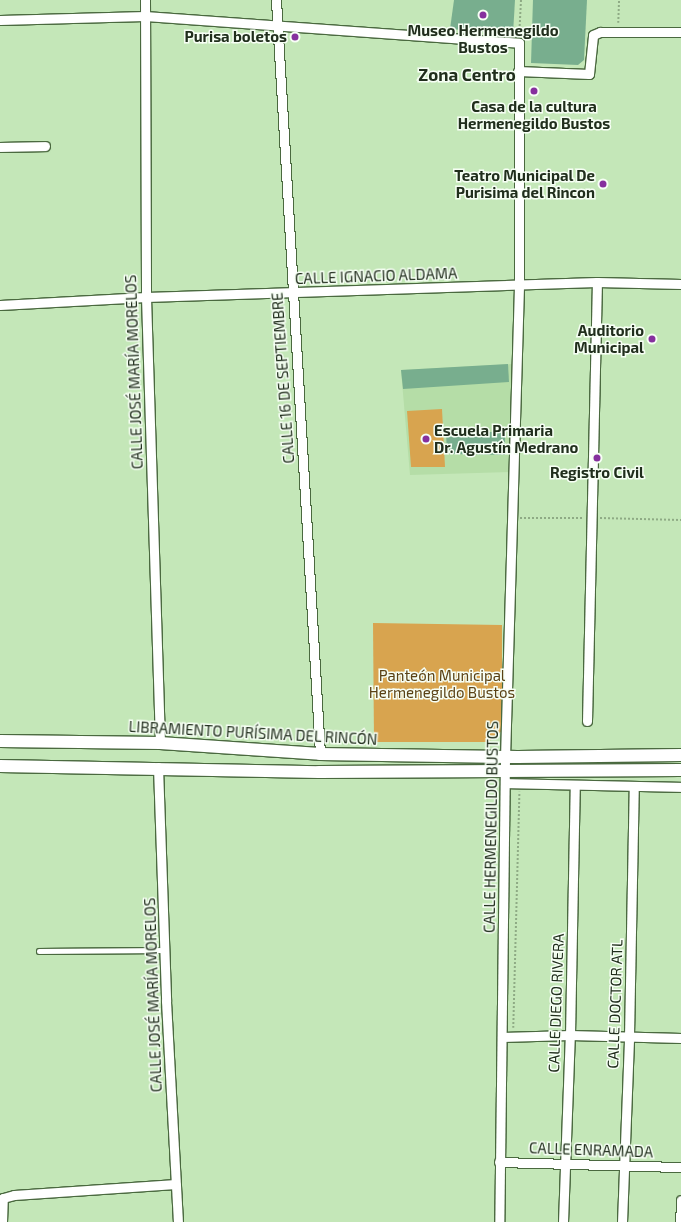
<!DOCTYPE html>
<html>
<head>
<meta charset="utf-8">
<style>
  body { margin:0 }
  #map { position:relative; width:681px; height:1222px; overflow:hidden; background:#c4e7b8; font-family:"Exo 2",sans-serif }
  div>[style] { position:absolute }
  .built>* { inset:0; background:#b5dda7 }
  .green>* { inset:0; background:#d8a44f }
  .building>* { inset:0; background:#78ae8e }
  .path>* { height:1.5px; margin-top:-0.75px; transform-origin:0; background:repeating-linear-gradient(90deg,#8eaa84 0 2px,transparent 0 4px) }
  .roads { filter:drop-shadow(1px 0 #4a693f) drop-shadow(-1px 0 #4a693f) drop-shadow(0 1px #4a693f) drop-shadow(0 -1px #4a693f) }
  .service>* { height:4.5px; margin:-2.25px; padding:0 2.25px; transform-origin:2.25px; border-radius:2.25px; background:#fff }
  .minor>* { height:9px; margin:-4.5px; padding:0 4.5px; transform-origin:4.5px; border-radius:4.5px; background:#fff }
  .secondary>* { height:12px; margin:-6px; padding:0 6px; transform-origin:6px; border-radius:6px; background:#fff }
  .dots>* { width:11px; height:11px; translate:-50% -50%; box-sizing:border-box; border:2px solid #f7fff5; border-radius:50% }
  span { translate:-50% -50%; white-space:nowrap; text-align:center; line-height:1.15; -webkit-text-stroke:3px #f7fff5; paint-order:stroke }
  .poi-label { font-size:15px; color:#202e1c; font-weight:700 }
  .right { translate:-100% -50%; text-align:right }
  .left { translate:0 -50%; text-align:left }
  .street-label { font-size:15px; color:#202e1c }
  .park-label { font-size:15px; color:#5a4114 }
  .quarter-label { font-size:17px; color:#202e1c; font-weight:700 }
</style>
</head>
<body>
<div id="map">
  <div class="built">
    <i style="clip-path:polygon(513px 364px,510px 472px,410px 475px,401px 370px)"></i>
  </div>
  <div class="green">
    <i style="clip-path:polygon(442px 409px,445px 467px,411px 467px,407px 411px)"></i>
    <i style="clip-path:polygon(373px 623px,502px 625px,502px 731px,488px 742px,374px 742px)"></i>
  </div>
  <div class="building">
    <i style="clip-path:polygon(454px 0,515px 0,513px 34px,450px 29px)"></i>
    <i style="clip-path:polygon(533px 0,587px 0,584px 60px,578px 65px,531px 63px)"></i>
    <i style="clip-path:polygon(508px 364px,509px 382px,403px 389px,401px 370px)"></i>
    <i style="clip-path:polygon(446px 432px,505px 432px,505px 455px,447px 454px)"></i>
  </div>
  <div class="path">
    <i style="left:618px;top:23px;width:23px;rotate:-88deg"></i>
    <i style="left:519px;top:34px;width:34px;rotate:-87deg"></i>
    <i style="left:520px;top:518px;width:63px"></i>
    <i style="left:600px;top:518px;width:81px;rotate:1.4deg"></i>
    <i style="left:513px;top:1028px;width:236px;rotate:-88.5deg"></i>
  </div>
  <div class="roads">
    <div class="service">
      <i style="left:39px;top:951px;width:126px;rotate:-0.5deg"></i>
    </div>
    <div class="minor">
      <i style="left:145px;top:0;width:297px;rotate:89.8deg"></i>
      <i style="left:146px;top:297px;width:446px;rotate:88.2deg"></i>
      <i style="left:276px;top:0;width:755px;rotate:86.66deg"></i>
      <i style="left:0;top:20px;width:145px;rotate:-1.6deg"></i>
      <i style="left:145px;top:16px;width:375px;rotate:4.1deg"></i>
      <i style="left:519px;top:43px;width:243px;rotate:90deg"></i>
      <i style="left:519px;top:286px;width:471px;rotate:91.7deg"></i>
      <i style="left:505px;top:757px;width:465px;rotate:90.7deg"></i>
      <i style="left:518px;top:71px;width:71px;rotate:2.4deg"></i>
      <i style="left:589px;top:74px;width:39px;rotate:-84deg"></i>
      <i style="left:593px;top:35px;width:8px;rotate:-23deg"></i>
      <i style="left:600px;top:32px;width:81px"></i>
      <i style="left:0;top:147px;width:45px;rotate:-1.3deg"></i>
      <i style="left:0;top:305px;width:146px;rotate:-3.1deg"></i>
      <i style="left:146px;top:297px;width:451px;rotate:-1.9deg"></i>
      <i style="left:597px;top:282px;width:84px;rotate:1.4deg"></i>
      <i style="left:587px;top:721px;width:439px;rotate:-88.7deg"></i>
      <i style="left:158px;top:767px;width:234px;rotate:88deg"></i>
      <i style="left:166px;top:1001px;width:221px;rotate:86.9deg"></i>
      <i style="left:506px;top:783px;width:175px;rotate:1.3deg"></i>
      <i style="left:502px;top:1037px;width:68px;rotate:-1.7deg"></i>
      <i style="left:570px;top:1035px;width:111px;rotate:1.5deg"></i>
      <i style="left:499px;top:1162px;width:182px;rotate:1.6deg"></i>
      <i style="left:2px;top:1222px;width:24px;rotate:-88deg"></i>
      <i style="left:3px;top:1198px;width:11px;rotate:-15deg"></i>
      <i style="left:14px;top:1195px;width:162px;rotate:-3.9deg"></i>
      <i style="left:563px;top:1222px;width:187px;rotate:-87.9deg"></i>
      <i style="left:570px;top:1035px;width:250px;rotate:-88.9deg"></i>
      <i style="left:622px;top:1222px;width:186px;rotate:-87.8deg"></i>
      <i style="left:629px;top:1036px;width:250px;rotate:-88.9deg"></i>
      <i style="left:680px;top:1222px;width:22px;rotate:-87deg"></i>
    </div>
    <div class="secondary">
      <i style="left:0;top:741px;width:160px;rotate:0.7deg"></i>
      <i style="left:160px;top:743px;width:160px;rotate:3.9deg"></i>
      <i style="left:320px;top:754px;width:198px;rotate:0.9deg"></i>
      <i style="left:518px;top:757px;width:163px;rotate:-0.7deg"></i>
      <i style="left:0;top:766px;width:319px;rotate:1.1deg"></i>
      <i style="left:319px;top:772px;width:362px;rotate:-0.3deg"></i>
    </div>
  </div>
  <div class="dots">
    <i style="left:483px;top:15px;background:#86309e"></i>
    <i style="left:295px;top:37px;background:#86309e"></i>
    <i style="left:534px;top:91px;background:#86309e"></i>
    <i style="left:603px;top:184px;background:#86309e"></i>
    <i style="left:652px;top:339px;background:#86309e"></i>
    <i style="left:426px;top:439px;background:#86309e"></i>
    <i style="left:597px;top:458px;background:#86309e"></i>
  </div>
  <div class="poi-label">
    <span style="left:483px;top:39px">Museo Hermenegildo<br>Bustos</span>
    <span class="right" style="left:287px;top:37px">Purisa boletos</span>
    <span style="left:534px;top:115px">Casa de la cultura<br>Hermenegildo Bustos</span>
    <span class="right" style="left:595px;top:184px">Teatro Municipal De<br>Purisima del Rincon</span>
    <span class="right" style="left:644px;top:339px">Auditorio<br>Municipal</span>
    <span class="left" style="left:434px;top:439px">Escuela Primaria<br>Dr. Agustín Medrano</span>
    <span style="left:597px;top:473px">Registro Civil</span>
  </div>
  <div class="street-label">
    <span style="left:376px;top:276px;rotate:-2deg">CALLE IGNACIO ALDAMA</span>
    <span style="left:134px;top:372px;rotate:-92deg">CALLE JOSÉ MARÍA MORELOS</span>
    <span style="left:283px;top:378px;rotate:-94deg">CALLE 16 DE SEPTIEMBRE</span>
    <span style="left:253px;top:733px;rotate:3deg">LIBRAMIENTO PURÍSIMA DEL RINCÓN</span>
    <span style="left:491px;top:827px;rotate:-89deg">CALLE HERMENEGILDO BUSTOS</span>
    <span style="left:153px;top:995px;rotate:-92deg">CALLE JOSÉ MARÍA MORELOS</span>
    <span style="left:556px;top:1003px;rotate:-88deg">CALLE DIEGO RIVERA</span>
    <span style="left:615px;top:1004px;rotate:-88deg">CALLE DOCTOR ATL</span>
    <span style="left:591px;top:1150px;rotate:2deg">CALLE ENRAMADA</span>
  </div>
  <div class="park-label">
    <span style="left:442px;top:684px">Panteón Municipal<br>Hermenegildo Bustos</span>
  </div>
  <div class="quarter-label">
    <span style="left:467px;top:75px">Zona Centro</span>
  </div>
</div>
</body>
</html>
